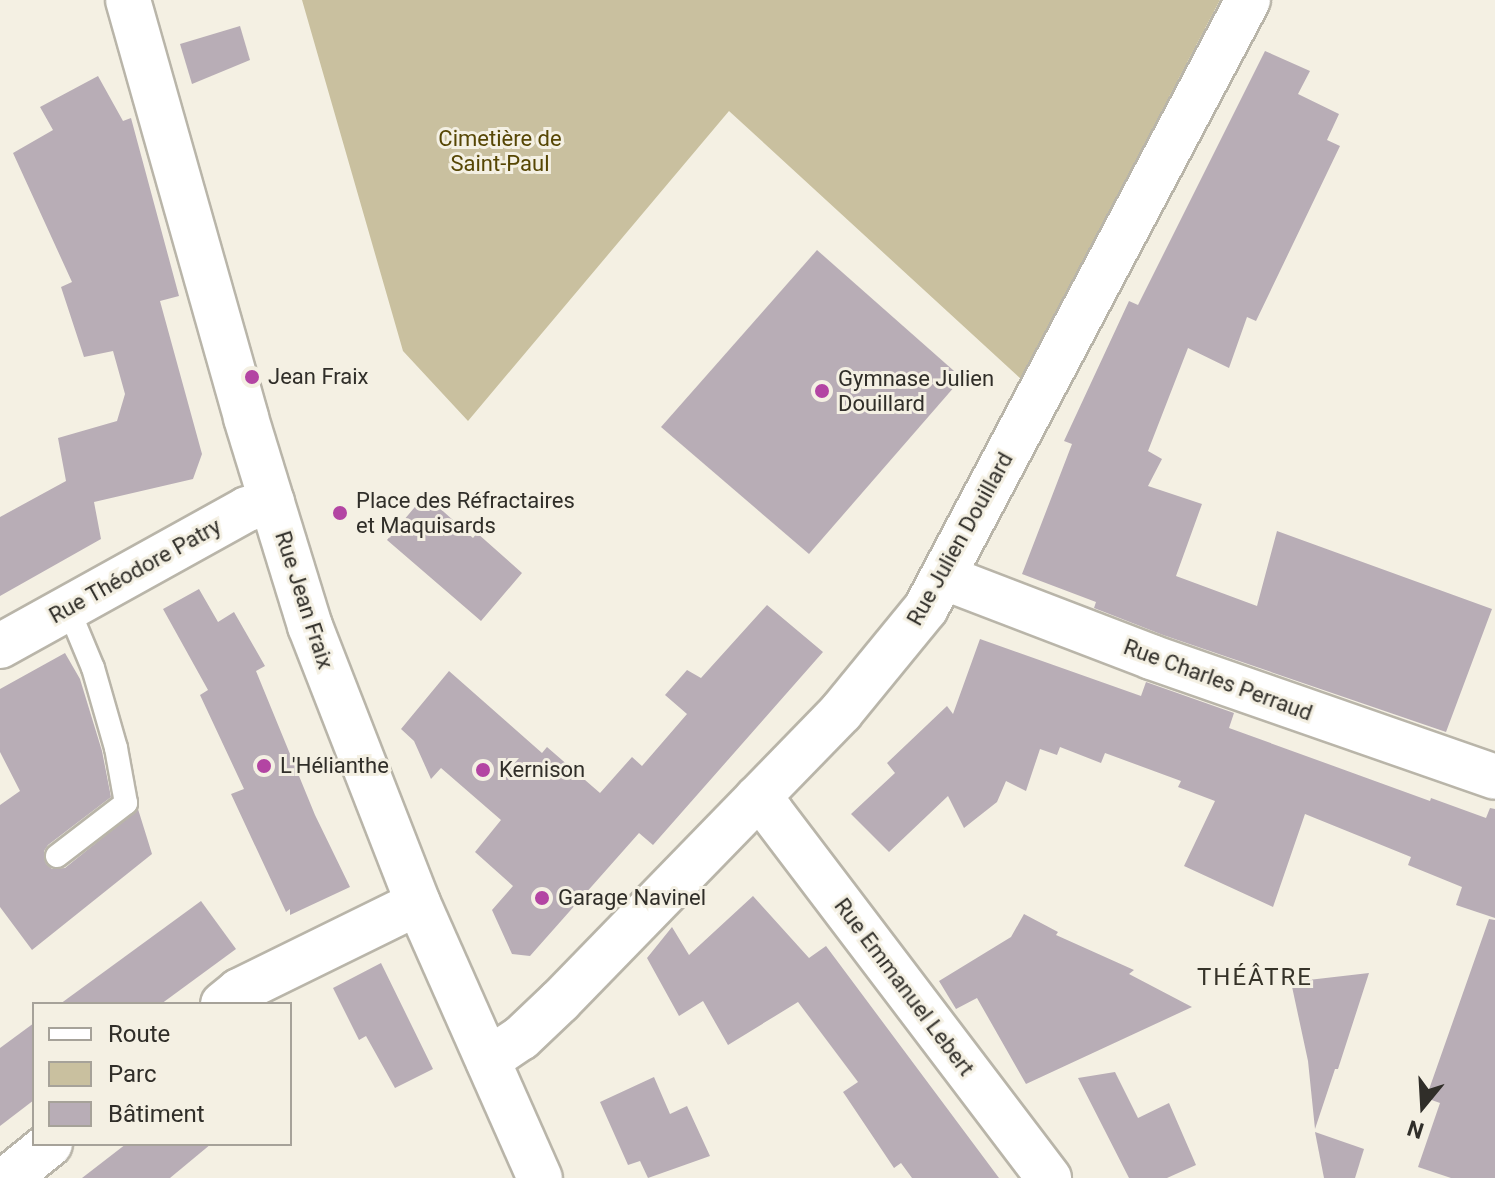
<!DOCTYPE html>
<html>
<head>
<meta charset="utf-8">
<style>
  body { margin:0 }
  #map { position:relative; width:1495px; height:1178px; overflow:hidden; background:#f4f0e3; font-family:Roboto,sans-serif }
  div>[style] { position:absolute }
  .green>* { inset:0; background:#c9c09f }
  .building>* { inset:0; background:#b8adb6 }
  .roads { filter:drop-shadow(2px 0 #b9b5a9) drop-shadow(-2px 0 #b9b5a9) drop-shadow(0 2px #b9b5a9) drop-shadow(0 -2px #b9b5a9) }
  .service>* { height:22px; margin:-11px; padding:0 11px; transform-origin:11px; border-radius:11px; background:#fff }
  .minor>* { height:44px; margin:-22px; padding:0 22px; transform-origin:22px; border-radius:22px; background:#fff }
  .tertiary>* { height:44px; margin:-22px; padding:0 22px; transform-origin:22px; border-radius:22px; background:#fff }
  .dots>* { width:22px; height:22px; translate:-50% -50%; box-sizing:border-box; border:4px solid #f4f0e3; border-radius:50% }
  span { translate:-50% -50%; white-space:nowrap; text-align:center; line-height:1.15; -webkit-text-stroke:6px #f4f0e3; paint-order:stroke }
  .park-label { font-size:22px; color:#564604 }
  .poi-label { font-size:22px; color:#302e29 }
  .left { translate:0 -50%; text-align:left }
  .street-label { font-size:22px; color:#302e29 }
  .neighbourhood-label { font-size:24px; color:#363329; letter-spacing:2px }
  .legend { position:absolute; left:32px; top:1002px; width:260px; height:144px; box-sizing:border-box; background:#f4f0e3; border:2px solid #a6a299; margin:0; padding:10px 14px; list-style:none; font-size:24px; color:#302e29 }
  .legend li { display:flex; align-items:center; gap:16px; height:40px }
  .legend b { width:40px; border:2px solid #a6a299 }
  .north { position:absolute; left:1383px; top:1066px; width:80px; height:80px; -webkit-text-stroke:6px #f4f0e3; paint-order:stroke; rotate:198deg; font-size:22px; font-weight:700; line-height:32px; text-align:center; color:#302e29 }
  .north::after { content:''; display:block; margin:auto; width:28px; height:36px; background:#302e29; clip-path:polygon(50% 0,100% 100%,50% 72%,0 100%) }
</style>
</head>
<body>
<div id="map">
  <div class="green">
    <i style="clip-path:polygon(302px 0,1220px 0,1021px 379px,729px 111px,468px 421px,403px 351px)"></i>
  </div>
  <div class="building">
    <i style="clip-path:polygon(240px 26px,250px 60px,192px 84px,180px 44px)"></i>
    <i style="clip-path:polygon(1265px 51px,1310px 71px,1298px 94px,1339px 114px,1327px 140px,1340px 146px,1256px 321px,1247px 317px,1229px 368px,1188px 348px,1148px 451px,1162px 459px,1148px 486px,1202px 504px,1176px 576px,1257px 606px,1277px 531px,1492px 609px,1446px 732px,1163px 635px,1094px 608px,1096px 602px,1022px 574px,1072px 444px,1064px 441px,1129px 301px,1138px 305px)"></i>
    <i style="clip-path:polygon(98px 76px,123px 121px,131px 118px,179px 296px,160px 301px,202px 454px,193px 479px,94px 502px,101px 539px,0 596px,0 517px,66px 481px,58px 438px,117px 421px,125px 394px,113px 351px,84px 357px,61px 287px,72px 282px,13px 153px,53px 130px,40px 107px)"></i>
    <i style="clip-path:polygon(817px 250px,962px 378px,809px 554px,661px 427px)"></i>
    <i style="clip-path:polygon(425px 495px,473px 538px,477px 533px,522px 573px,481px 621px,387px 540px)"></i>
    <i style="clip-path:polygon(199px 589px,218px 622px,234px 612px,265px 666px,256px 671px,315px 815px,350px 887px,290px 915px,290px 909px,286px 912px,231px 794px,244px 789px,200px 695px,208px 690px,163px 609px)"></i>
    <i style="clip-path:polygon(767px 605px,823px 652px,653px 845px,639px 833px,530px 956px,512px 954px,492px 910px,513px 886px,475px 852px,501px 820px,441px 768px,431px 779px,414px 741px,401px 729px,449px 671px,542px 753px,547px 747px,600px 793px,632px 757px,642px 766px,687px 714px,665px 695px,687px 670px,701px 678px)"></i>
    <i style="clip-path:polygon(980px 639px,1141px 696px,1146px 682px,1234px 713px,1229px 728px,1430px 801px,1431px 798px,1486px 818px,1490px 808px,1495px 809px,1495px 918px,1456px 905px,1462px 887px,1408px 865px,1411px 857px,1305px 814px,1273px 907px,1184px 866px,1215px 801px,1178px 787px,1181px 781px,1105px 753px,1101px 763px,1060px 747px,1057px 755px,1040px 749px,1026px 791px,1006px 781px,997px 802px,964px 828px,948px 796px,889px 852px,851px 814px,895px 773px,887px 763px,947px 706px,953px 714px)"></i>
    <i style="clip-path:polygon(65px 653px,80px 679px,102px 751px,111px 797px,48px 845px,44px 851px,46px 864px,52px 869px,65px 868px,138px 809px,152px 854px,32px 950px,0 907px,0 805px,20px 791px,0 752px,0 689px)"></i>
    <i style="clip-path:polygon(753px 896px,809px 958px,826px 946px,999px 1178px,912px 1178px,901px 1163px,894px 1168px,843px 1092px,858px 1082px,798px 1002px,728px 1045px,703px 1001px,679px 1016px,647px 958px,672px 927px,689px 955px)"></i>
    <i style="clip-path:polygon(201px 901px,236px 949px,161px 1004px,60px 1004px)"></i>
    <i style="clip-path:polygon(1024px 914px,1058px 932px,1056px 935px,1134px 970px,1129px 974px,1192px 1007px,1026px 1084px,977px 998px,956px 1009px,939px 981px,1011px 937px)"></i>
    <i style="clip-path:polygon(1489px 919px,1495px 920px,1495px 1178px,1451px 1178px,1418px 1167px,1440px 1103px,1426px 1098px)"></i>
    <i style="clip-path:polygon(381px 963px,433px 1069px,395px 1088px,366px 1036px,359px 1040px,333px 988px)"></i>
    <i style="clip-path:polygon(1369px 973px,1338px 1069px,1335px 1069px,1315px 1129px,1308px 1061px,1291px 982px)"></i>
    <i style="clip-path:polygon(34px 1023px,34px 1100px,0 1126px,0 1048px)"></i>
    <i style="clip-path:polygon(1115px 1072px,1138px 1118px,1169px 1103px,1196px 1165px,1167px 1178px,1129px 1178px,1078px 1078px)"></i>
    <i style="clip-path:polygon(654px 1077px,670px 1114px,687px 1106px,710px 1156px,648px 1178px,640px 1161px,628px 1165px,600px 1102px)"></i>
    <i style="clip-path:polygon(1315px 1132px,1364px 1149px,1355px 1178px,1324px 1178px)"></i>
    <i style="clip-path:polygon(126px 1144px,211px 1144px,170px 1178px,82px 1178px)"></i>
  </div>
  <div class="roads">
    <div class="service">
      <i style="left:57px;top:856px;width:87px;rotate:-37.5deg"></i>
      <i style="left:126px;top:803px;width:56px;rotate:-100.3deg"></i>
      <i style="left:116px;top:748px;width:83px;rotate:-106deg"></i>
      <i style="left:93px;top:668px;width:65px;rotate:-112.6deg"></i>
    </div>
    <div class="minor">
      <i style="left:943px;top:577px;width:223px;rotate:21deg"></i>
      <i style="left:1151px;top:657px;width:364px;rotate:19.2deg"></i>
      <i style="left:0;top:646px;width:282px;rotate:-29deg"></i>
      <i style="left:247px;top:509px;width:26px;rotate:-16deg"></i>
      <i style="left:757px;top:798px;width:20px;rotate:45deg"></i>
      <i style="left:771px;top:812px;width:460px;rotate:52.8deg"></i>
      <i style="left:223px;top:1004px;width:21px;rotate:-39deg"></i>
      <i style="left:239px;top:991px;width:199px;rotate:-26.2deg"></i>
      <i style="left:488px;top:1060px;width:40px;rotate:-34deg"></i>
      <i style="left:521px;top:1038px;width:54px;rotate:-43.5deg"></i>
      <i style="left:560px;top:1001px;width:403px;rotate:-45.8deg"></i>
      <i style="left:841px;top:712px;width:134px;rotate:-50.7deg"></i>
      <i style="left:926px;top:608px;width:688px;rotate:-62.09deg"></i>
      <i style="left:8px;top:1178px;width:54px;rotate:-39deg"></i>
    </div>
    <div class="tertiary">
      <i style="left:128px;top:0;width:434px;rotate:74.2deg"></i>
      <i style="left:246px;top:418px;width:218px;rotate:72.9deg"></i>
      <i style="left:310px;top:626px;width:297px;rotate:68.7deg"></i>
      <i style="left:418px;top:903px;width:301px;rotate:66.1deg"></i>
    </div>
  </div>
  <div class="dots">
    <i style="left:252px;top:377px;background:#b345a3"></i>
    <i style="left:822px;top:391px;background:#b345a3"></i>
    <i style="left:340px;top:513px;background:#b345a3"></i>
    <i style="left:264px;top:766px;background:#b345a3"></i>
    <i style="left:483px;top:770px;background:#b345a3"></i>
    <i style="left:542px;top:898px;background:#b345a3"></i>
  </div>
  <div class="park-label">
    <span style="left:500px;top:151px">Cimetière de<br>Saint-Paul</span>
  </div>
  <div class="poi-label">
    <span class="left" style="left:268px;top:377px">Jean Fraix</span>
    <span class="left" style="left:838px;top:391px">Gymnase Julien<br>Douillard</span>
    <span class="left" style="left:356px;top:513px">Place des Réfractaires<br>et Maquisards</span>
    <span class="left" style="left:280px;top:766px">L'Hélianthe</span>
    <span class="left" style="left:499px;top:770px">Kernison</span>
    <span class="left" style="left:558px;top:898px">Garage Navinel</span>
  </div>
  <div class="street-label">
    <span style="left:960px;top:539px;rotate:-61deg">Rue Julien Douillard</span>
    <span style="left:135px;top:571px;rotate:-29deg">Rue Théodore Patry</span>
    <span style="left:304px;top:600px;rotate:72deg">Rue Jean Fraix</span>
    <span style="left:1218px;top:680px;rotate:20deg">Rue Charles Perraud</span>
    <span style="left:904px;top:987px;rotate:53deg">Rue Emmanuel Lebert</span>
  </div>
  <div class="neighbourhood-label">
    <span style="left:1255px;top:978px">THÉÂTRE</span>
  </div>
  <ul class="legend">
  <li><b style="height:10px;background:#fff"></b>Route</li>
  <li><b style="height:22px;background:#c9c09f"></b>Parc</li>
  <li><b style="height:22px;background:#b8adb6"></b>Bâtiment</li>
  </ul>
  <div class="north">N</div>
</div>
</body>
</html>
